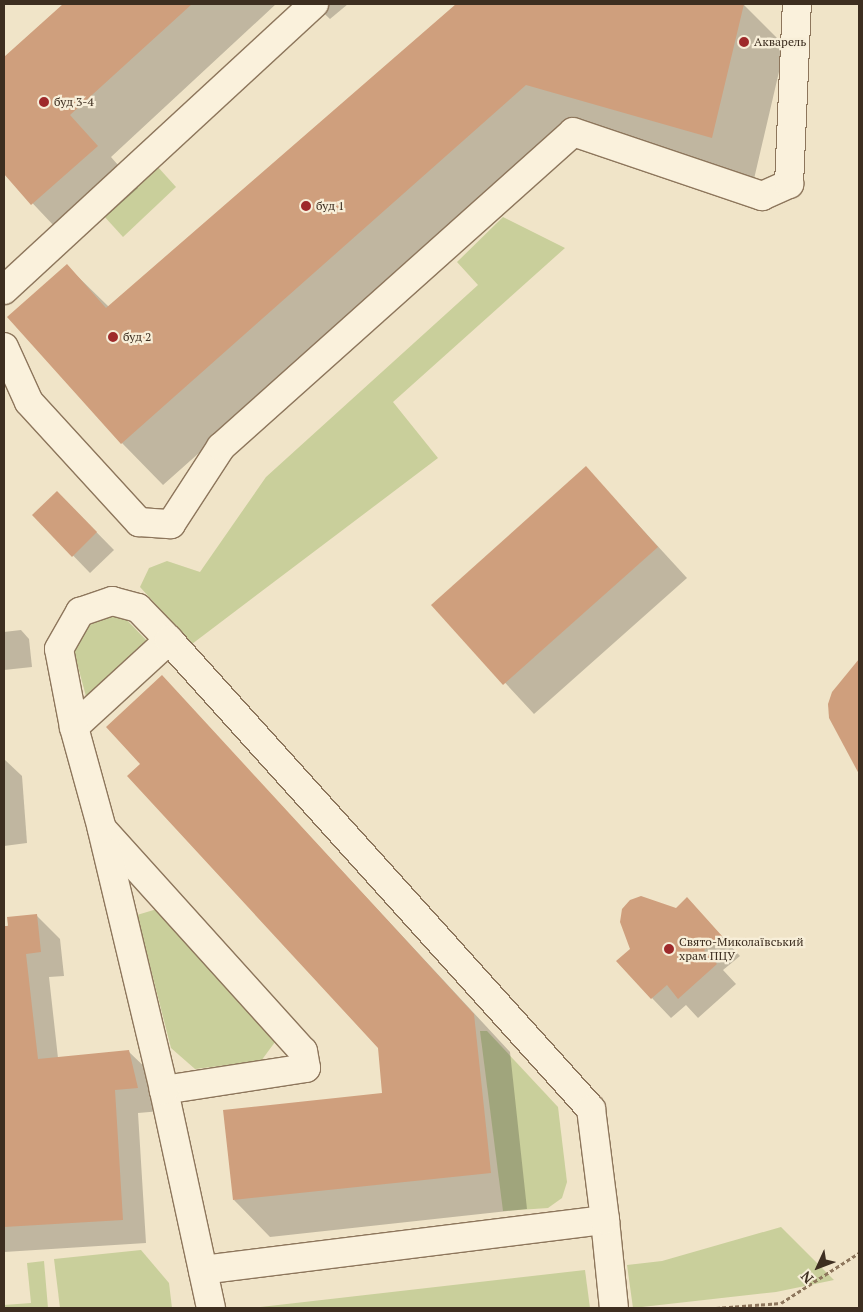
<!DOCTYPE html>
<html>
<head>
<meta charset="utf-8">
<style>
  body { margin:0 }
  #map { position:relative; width:863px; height:1312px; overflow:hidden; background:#f0e4c8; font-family:"PT Serif",serif }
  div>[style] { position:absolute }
  .green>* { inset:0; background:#c9cf9b }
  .shadow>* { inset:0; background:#0003 }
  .building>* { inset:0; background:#cf9f7d }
  .path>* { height:3px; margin-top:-1.5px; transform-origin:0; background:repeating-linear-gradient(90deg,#8d765c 0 4px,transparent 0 6.5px) }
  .roads { filter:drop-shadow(1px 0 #8d765c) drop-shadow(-1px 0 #8d765c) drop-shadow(0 1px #8d765c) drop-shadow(0 -1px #8d765c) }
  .minor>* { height:28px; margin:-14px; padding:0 14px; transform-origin:14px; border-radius:14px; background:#faf1dc }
  .dots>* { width:14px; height:14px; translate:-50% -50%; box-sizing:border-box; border:2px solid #f7eed8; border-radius:50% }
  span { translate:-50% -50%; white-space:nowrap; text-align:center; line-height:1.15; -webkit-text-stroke:4.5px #f7eed8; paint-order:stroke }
  .poi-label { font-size:12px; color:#3d2e20 }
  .left { translate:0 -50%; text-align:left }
  .frame { position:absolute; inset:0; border:5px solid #3d2e20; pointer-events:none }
  .north { position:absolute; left:793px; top:1242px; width:50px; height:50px; -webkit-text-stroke:4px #f7eed8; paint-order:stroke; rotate:227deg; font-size:14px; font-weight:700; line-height:20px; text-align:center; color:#3d2e20 }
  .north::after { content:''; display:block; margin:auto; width:18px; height:22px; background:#3d2e20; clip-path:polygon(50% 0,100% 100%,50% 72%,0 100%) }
</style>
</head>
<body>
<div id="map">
  <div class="green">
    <i style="clip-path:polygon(157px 166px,176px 187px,123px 237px,103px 215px)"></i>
    <i style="clip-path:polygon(503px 217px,565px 248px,393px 402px,438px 458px,192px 644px,140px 587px,149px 568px,167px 561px,200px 572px,266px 477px,478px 285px,457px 262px)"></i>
    <i style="clip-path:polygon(104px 614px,121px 614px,149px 643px,87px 700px,74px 652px,78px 635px)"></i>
    <i style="clip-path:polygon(157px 909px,275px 1042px,261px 1061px,195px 1069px,171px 1048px,137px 915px)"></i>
    <i style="clip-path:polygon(480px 1031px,487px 1031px,558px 1107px,567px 1182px,562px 1198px,548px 1208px,503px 1211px)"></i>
    <i style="clip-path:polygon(781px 1227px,834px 1280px,776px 1292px,633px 1308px,627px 1265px,662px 1261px)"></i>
    <i style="clip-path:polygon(141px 1250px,169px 1283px,172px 1308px,60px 1308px,54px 1259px)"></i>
    <i style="clip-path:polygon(44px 1261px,48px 1308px,4px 1308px,4px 1305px,31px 1303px,27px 1263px)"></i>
    <i style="clip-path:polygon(585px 1270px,590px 1308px,251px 1308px)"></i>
  </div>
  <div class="shadow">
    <i style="clip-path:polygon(64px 4px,276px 4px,111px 157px,138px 188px,73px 246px,4px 173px,4px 58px)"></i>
    <i style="clip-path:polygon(314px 4px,348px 4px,330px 19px)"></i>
    <i style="clip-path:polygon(458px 4px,744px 5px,785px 46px,754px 179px,568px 125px,163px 485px,122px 443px,67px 266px,109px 307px)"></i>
    <i style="clip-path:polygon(586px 468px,687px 578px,534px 714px,433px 605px)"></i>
    <i style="clip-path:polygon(57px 492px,114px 550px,90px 573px,34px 515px)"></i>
    <i style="clip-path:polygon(21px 630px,29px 639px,32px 667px,4px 670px,4px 632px)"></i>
    <i style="clip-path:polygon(162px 677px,510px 1052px,527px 1209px,270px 1237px,234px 1200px,383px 1094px,379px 1048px,141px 764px)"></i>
    <i style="clip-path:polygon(859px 677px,859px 751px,854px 746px,852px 678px)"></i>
    <i style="clip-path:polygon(4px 759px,22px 776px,27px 843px,4px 846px)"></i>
    <i style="clip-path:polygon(687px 899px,740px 956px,723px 970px,736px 984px,698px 1018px,686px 1005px,671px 1018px,652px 998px,676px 909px)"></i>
    <i style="clip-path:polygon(36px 915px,60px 939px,64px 976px,49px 977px,58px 1058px,128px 1051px,152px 1074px,161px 1111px,138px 1113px,146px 1243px,4px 1252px,4px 927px)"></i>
  </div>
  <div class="building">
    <i style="clip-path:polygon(63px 4px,192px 4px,70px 115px,98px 146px,31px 205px,4px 174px,4px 57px)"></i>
    <i style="clip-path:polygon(456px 4px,744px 4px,712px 138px,526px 85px,121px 444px,7px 317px,67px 264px,106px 308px)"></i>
    <i style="clip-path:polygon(586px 466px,658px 547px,503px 685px,431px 605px)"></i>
    <i style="clip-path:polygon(57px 491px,97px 532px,72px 557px,32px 515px)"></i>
    <i style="clip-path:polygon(859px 659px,859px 774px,829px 718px,828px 704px,832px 692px)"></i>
    <i style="clip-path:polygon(162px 675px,474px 1014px,491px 1173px,233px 1200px,223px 1110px,382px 1093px,378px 1048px,127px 776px,140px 764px,106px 727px)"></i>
    <i style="clip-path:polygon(641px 896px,676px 908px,687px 897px,722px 936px,704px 950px,717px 964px,678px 999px,667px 985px,651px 999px,616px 961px,630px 949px,620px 922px,622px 909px,630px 900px)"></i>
    <i style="clip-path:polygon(37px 914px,41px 952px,26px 954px,38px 1059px,129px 1050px,138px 1088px,115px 1090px,123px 1220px,4px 1227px,4px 926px,8px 926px,7px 917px)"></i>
  </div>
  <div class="path">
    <i style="left:716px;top:1308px;width:65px;rotate:-4.4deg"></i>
    <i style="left:781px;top:1303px;width:93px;rotate:-32.7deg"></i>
  </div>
  <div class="roads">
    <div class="minor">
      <i style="left:4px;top:290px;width:422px;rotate:-42.7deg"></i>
      <i style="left:4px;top:347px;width:60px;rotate:65.6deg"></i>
      <i style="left:29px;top:402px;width:163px;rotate:47.5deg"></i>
      <i style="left:139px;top:522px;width:32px;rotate:4deg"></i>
      <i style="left:171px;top:524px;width:92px;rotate:-57deg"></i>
      <i style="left:221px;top:447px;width:472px;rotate:-41.8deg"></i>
      <i style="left:573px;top:132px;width:200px;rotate:18.7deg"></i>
      <i style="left:762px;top:196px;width:30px;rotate:-24deg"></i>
      <i style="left:789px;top:184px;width:180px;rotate:-87.5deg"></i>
      <i style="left:74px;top:727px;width:129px;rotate:-42.5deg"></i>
      <i style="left:103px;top:830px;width:298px;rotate:47.9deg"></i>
      <i style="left:303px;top:1051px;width:17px;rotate:80deg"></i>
      <i style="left:306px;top:1068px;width:144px;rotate:171.2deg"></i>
      <i style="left:203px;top:1270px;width:405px;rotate:-7.1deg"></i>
      <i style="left:605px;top:1220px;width:88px;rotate:84.2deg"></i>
      <i style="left:211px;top:1308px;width:223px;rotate:-102.2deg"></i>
      <i style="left:164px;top:1090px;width:268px;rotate:-103.4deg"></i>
      <i style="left:102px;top:829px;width:106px;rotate:-105.4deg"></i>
      <i style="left:74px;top:727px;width:79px;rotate:-100.9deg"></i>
      <i style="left:59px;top:649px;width:43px;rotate:-60.4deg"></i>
      <i style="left:80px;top:612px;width:34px;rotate:-19deg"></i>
      <i style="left:112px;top:601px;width:27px;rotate:15deg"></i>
      <i style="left:138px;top:608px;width:45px;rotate:45.9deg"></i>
      <i style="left:169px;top:640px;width:631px;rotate:48.02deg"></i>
      <i style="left:591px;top:1109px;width:112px;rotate:82.8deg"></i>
    </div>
  </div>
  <div class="dots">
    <i style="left:744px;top:42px;background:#9e2a2b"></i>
    <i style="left:44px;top:102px;background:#9e2a2b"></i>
    <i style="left:306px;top:206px;background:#9e2a2b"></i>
    <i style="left:113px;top:337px;background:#9e2a2b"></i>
    <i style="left:669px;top:949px;background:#9e2a2b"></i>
  </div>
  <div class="poi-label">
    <span class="left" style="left:754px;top:42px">Акварель</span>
    <span class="left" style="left:54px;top:102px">буд 3-4</span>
    <span class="left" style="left:316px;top:206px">буд 1</span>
    <span class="left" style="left:123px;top:337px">буд 2</span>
    <span class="left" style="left:679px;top:949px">Свято-Миколаївський<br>храм ПЦУ</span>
  </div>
  <div class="frame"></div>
  <div class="north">N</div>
</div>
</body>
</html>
